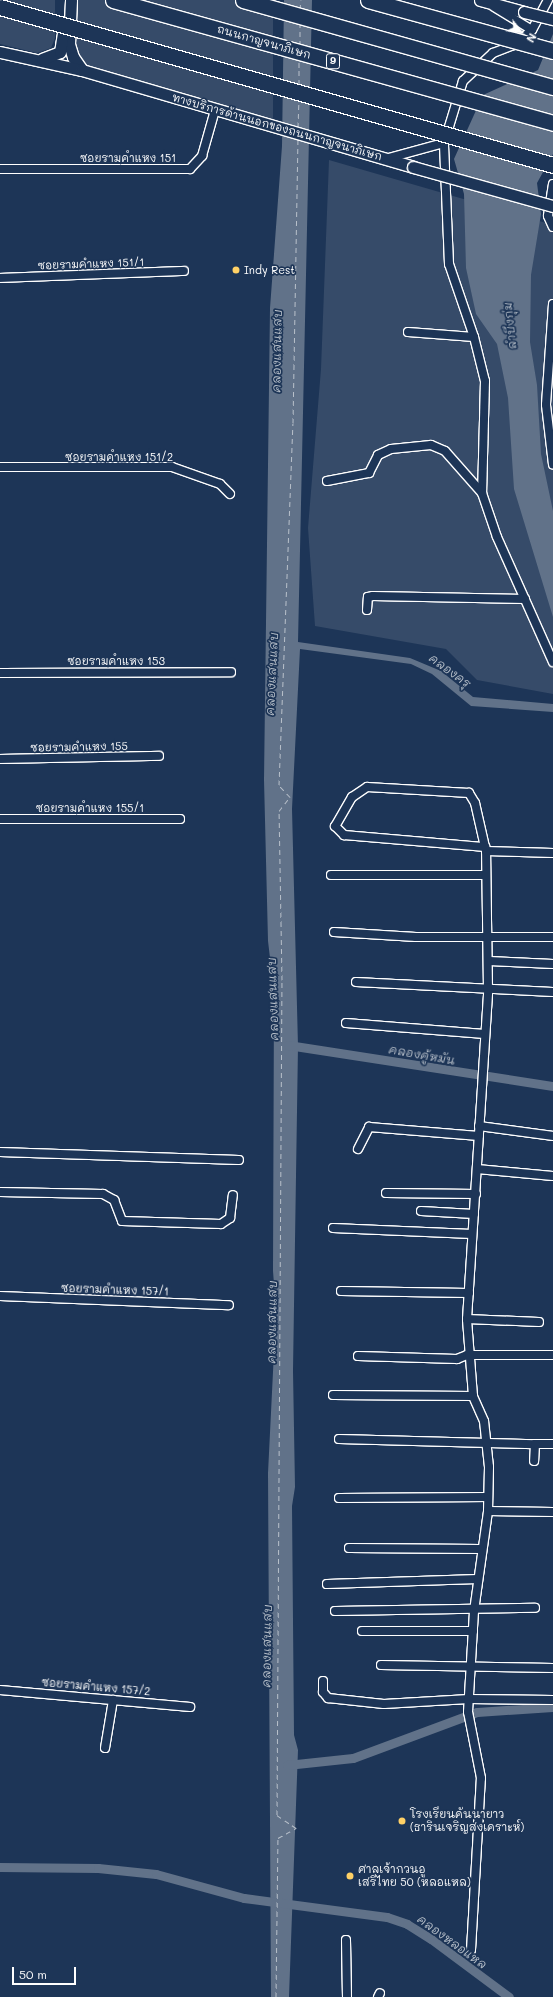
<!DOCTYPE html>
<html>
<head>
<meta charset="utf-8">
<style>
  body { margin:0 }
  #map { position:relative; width:553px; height:1997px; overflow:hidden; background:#1d3557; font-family:Mali,"Playpen Sans Thai",sans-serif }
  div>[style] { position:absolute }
  .green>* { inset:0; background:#364b69 }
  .water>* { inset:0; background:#617289 }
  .canal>* { height:9px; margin:-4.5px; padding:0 4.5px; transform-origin:4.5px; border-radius:4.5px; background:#617289 }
  .ferry>* { height:1px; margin-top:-0.5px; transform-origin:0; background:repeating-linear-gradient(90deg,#b8c0ca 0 5px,transparent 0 9px) }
  .roads { filter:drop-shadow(1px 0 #fff) drop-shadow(-1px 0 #fff) drop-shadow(0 1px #fff) drop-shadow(0 -1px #fff) }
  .minor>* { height:8px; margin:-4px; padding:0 4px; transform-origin:4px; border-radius:4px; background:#1d3557 }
  .secondary>* { height:11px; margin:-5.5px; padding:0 5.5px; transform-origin:5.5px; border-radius:5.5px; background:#1d3557 }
  .bridges { filter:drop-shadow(1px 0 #fff) drop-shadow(-1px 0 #fff) drop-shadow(0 1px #fff) drop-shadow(0 -1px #fff) }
  .secondary-bridge>* { height:11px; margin:-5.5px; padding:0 5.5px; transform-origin:5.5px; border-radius:5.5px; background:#1d3557 }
  .motorway-bridge>* { height:15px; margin:-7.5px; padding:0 7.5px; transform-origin:7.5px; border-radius:7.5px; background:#1d3557 }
  .dots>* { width:11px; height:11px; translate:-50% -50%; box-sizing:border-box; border:2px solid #1d3557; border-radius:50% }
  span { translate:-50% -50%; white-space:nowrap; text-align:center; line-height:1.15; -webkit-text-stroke:3.5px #1d3557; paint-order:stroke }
  .shield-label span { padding:1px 3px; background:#1d3557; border:1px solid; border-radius:3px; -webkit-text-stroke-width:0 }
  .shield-label { font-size:10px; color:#fff; font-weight:700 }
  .street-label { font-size:11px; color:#fff }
  .poi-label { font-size:11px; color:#fff }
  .left { translate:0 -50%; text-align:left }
  .water-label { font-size:12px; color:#b8c0ca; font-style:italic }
  .north { position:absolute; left:501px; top:12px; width:40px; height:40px; -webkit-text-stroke:3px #1d3557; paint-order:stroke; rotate:120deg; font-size:11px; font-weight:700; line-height:16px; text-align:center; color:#fff }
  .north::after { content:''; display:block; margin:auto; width:14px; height:18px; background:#fff; clip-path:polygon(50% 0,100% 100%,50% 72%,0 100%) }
  .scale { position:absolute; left:12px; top:1967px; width:64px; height:18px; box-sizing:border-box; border:2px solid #fff; border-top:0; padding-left:5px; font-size:12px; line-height:14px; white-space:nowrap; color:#fff; -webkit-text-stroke:3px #1d3557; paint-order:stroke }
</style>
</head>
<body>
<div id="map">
  <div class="green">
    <i style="clip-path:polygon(0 0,55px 0,55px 38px,51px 48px,37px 53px,0 44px)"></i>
    <i style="clip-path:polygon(76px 0,273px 0,273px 124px,84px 66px,76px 52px)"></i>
    <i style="clip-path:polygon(329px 160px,553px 225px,553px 694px,477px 680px,446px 649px,315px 626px,308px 528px,321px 369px)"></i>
  </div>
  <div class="water">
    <i style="clip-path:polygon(284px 0,312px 0,298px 642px,410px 658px,441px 671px,473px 697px,553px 704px,553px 712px,471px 706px,432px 674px,411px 664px,300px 649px,292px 809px,298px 1046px,293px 1371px,295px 1487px,292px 1506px,294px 1735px,298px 1750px,289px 1997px,271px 1997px,268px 1473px,276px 1311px,273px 1271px,274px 992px,268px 941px,264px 780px,270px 308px,282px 146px)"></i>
    <i style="clip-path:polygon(553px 34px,553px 154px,537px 183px,541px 214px,531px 275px,530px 342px,537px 385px,541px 454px,553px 511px,553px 617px,514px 489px,508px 398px,497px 344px,476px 314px,466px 268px,464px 194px,454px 159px,483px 95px,538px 70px)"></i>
  </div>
  <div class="canal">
    <i style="left:288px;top:1045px;width:268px;rotate:8.8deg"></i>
    <i style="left:287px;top:1765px;width:66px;rotate:-6.1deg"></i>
    <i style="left:353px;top:1758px;width:132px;rotate:-20.4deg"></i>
    <i style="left:477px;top:1712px;width:76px;rotate:-3.8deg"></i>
    <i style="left:0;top:1867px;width:98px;rotate:0.6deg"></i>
    <i style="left:98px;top:1868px;width:58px;rotate:5.9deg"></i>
    <i style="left:156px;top:1874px;width:91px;rotate:15.3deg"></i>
    <i style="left:244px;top:1898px;width:144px;rotate:7.6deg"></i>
    <i style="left:387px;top:1917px;width:21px;rotate:19deg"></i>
    <i style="left:407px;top:1924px;width:28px;rotate:32deg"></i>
    <i style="left:431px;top:1939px;width:97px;rotate:36.6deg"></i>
  </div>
  <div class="ferry">
    <i style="left:300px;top:9px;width:9px;rotate:-84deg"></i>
    <i style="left:300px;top:45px;width:22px;rotate:-90deg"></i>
    <i style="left:299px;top:85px;width:26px;rotate:-90deg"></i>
    <i style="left:298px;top:127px;width:26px;rotate:-88deg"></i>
    <i style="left:276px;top:1997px;width:159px;rotate:-89.3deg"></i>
    <i style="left:278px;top:1838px;width:21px;rotate:-29deg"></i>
    <i style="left:296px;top:1828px;width:23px;rotate:-146deg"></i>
    <i style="left:277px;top:1815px;width:835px;rotate:-89.66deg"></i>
    <i style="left:282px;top:980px;width:169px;rotate:-91deg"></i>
    <i style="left:279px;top:811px;width:18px;rotate:-52deg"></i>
    <i style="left:290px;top:797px;width:16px;rotate:-133deg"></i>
    <i style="left:279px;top:785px;width:362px;rotate:-87.8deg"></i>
    <i style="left:293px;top:423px;width:284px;rotate:-89deg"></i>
  </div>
  <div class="roads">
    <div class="minor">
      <i style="left:494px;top:7px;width:44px;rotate:31.2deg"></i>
      <i style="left:385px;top:159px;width:61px;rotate:-15.2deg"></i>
      <i style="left:0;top:169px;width:190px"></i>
      <i style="left:190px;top:169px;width:18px;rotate:-47deg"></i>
      <i style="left:202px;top:156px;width:48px;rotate:-74.2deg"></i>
      <i style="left:553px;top:184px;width:32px;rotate:99deg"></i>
      <i style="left:548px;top:216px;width:12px;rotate:66deg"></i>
      <i style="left:0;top:278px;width:184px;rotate:-2.2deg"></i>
      <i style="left:553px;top:304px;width:101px;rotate:94deg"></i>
      <i style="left:546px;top:405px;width:60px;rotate:83.3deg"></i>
      <i style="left:408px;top:332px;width:66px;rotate:4.3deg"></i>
      <i style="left:474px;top:337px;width:77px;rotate:-108.9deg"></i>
      <i style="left:449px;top:264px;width:121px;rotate:-92.4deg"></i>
      <i style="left:444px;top:143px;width:65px;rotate:-73deg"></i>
      <i style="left:463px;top:81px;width:41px;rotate:-43deg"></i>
      <i style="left:493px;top:53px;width:22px;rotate:-21deg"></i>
      <i style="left:514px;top:45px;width:23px;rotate:-40deg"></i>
      <i style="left:532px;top:30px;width:34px;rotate:-62deg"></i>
      <i style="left:474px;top:337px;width:45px;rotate:76deg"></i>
      <i style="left:485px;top:381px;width:112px;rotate:91.5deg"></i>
      <i style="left:482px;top:493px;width:46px;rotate:71.2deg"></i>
      <i style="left:497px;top:537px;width:137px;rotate:65.9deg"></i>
      <i style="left:0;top:467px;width:172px"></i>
      <i style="left:172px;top:467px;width:51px;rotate:19.5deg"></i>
      <i style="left:220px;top:484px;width:14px;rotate:45deg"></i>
      <i style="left:327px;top:481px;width:43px;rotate:-10.8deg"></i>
      <i style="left:369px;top:473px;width:20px;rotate:-63deg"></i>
      <i style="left:378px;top:455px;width:14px;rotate:-25deg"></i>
      <i style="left:391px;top:449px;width:40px;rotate:-5.7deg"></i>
      <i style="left:431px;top:445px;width:15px;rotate:23deg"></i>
      <i style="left:445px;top:451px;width:56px;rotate:48.6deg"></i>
      <i style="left:367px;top:610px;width:13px;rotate:-86deg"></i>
      <i style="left:368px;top:597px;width:5px;rotate:-11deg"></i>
      <i style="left:373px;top:596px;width:152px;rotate:1.1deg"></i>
      <i style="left:0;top:673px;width:231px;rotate:-0.2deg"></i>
      <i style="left:0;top:759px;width:159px;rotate:-1.1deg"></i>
      <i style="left:0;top:819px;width:180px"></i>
      <i style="left:486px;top:851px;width:67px;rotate:1.7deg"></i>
      <i style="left:331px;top:875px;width:155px"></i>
      <i style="left:334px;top:932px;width:82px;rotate:3.5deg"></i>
      <i style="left:416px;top:937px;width:137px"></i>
      <i style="left:489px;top:961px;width:64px;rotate:2.7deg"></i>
      <i style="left:356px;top:982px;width:197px;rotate:2.9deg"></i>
      <i style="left:346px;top:1023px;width:139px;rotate:4.5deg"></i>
      <i style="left:479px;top:1126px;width:75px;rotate:7.7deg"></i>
      <i style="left:358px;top:1149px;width:25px;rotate:-63deg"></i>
      <i style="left:369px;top:1127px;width:110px;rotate:4.7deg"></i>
      <i style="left:0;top:1152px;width:239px;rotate:1.9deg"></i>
      <i style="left:477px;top:1169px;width:76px;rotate:5.3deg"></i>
      <i style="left:0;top:1192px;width:103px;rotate:1.1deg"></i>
      <i style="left:103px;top:1194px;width:13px;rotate:29deg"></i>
      <i style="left:114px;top:1200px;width:22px;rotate:69deg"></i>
      <i style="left:122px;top:1221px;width:99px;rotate:1.7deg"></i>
      <i style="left:221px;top:1224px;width:11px;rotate:-34deg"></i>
      <i style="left:230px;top:1218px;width:23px;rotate:-83deg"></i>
      <i style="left:386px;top:1193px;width:90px;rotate:0.6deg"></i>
      <i style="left:421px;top:1211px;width:53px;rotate:3.2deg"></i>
      <i style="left:333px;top:1228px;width:139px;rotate:2.5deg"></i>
      <i style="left:341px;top:1291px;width:128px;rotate:0.9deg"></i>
      <i style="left:0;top:1296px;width:229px;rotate:2.3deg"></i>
      <i style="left:467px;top:1319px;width:72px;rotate:2.4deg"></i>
      <i style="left:358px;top:1356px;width:99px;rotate:1.7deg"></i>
      <i style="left:457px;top:1359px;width:11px;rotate:-22deg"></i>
      <i style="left:467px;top:1355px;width:86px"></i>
      <i style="left:333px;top:1395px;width:140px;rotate:0.4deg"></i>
      <i style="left:339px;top:1439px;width:196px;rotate:1.5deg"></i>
      <i style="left:535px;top:1444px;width:17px;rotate:93deg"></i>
      <i style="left:535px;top:1444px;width:18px"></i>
      <i style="left:339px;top:1498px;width:149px;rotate:-0.4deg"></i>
      <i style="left:488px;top:1511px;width:65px;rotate:0.9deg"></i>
      <i style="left:349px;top:1548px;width:132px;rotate:0.4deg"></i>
      <i style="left:327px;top:1584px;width:151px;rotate:-1.9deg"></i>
      <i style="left:335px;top:1611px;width:200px;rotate:-0.9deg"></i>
      <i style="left:362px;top:1631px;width:111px"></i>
      <i style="left:381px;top:1665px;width:172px;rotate:1deg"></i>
      <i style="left:323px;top:1681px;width:11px;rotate:90deg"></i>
      <i style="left:323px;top:1692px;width:8px;rotate:50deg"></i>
      <i style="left:328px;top:1698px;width:56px;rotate:6.1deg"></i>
      <i style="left:384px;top:1704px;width:85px;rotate:-3.4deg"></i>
      <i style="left:469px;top:1699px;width:84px;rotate:0.7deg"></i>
      <i style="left:0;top:1690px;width:191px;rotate:5.1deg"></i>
      <i style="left:105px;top:1748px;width:49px;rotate:-80.5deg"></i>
      <i style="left:346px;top:1940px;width:57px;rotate:89deg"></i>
      <i style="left:471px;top:1950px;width:172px;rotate:-86.7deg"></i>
      <i style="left:481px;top:1778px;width:67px;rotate:-101.1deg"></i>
      <i style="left:468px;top:1712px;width:101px;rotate:-86.6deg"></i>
      <i style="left:474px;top:1611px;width:101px;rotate:-82deg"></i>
      <i style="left:488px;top:1511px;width:44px;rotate:-88.7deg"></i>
      <i style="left:489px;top:1467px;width:46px;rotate:-96.2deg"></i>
      <i style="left:484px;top:1421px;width:27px;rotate:-114deg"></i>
      <i style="left:473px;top:1396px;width:77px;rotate:-94.5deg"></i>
      <i style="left:467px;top:1319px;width:330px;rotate:-86.3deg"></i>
      <i style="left:488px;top:990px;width:139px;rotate:-90.8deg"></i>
      <i style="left:486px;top:851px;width:4px;rotate:-104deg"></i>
      <i style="left:485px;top:847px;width:45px;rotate:-102.8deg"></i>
      <i style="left:475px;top:803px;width:12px;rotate:-121deg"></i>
      <i style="left:469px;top:793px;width:102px;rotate:-176.6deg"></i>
      <i style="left:367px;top:787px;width:18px;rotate:146deg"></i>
      <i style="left:352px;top:797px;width:34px;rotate:120deg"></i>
      <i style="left:335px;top:826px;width:13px;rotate:45deg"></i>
      <i style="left:344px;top:835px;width:142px;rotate:4.9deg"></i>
      <i style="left:378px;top:1997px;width:4px;rotate:-63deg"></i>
    </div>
    <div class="secondary">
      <i style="left:71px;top:0;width:44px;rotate:92.6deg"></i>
      <i style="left:69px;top:44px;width:14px;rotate:73deg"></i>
      <i style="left:73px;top:57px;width:16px;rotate:55deg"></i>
      <i style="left:480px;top:0;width:46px;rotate:15.3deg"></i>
      <i style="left:0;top:52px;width:84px;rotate:12.4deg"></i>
      <i style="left:82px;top:70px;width:345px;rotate:16.3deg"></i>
      <i style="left:42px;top:59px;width:19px;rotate:-21deg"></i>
      <i style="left:60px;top:52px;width:19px;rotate:-81deg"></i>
    </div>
  </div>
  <div class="bridges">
    <div class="secondary-bridge">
      <i style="left:524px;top:12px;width:30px;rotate:14deg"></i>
      <i style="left:413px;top:167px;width:145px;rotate:15.6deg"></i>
    </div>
    <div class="motorway-bridge">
      <i style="left:113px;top:0;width:457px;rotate:15.6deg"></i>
      <i style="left:243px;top:0;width:322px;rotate:15.7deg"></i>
      <i style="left:368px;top:0;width:192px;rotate:15.4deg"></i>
      <i style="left:0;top:7px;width:575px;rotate:15.95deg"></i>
    </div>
  </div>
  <div class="dots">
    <i style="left:236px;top:270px;background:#ffd166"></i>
    <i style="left:402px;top:1821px;background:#ffd166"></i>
    <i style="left:350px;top:1876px;background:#ffd166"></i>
  </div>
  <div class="shield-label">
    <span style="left:333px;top:61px">9</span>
  </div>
  <div class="street-label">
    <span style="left:264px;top:42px;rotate:16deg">ถนนกาญจนาภิเษก</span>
    <span style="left:277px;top:127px;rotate:16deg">ทางบริการด้านนอกของถนนกาญจนาภิเษก</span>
    <span style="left:128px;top:158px">ซอยรามคำแหง 151</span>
    <span style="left:91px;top:264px;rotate:-2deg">ซอยรามคำแหง 151/1</span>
    <span style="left:119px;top:457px">ซอยรามคำแหง 151/2</span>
    <span style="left:116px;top:661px">ซอยรามคำแหง 153</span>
    <span style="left:79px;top:747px;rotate:-1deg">ซอยรามคำแหง 155</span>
    <span style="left:90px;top:808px">ซอยรามคำแหง 155/1</span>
    <span style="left:115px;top:1290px;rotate:2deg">ซอยรามคำแหง 157/1</span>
    <span style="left:96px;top:1687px;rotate:5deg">ซอยรามคำแหง 157/2</span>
  </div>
  <div class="poi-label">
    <span class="left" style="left:244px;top:270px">Indy Rest</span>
    <span class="left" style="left:410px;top:1821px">โรงเรียนคันนายาว<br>(ธารินเจริญสงเคราะห์)</span>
    <span class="left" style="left:358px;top:1876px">ศาลเจ้ากวนอู<br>เสรีไทย 50 (หลอแหล)</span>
  </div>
  <div class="water-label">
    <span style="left:510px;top:326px;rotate:-96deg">ลำบึงกุ่ม</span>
    <span style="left:277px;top:351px;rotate:-89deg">คลองแสนแสบ</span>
    <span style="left:450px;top:671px;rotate:36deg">คลองครุ</span>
    <span style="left:272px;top:674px;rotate:-87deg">คลองแสนแสบ</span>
    <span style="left:273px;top:999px;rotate:-92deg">คลองแสนแสบ</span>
    <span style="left:422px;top:1055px;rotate:10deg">คลองคู้หมัน</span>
    <span style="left:272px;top:1322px;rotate:-89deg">คลองแสนแสบ</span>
    <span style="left:267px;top:1646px;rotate:-89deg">คลองแสนแสบ</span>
    <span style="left:452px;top:1942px;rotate:36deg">คลองหลอแหล</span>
  </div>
  <div class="north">N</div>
  <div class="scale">50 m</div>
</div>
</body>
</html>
